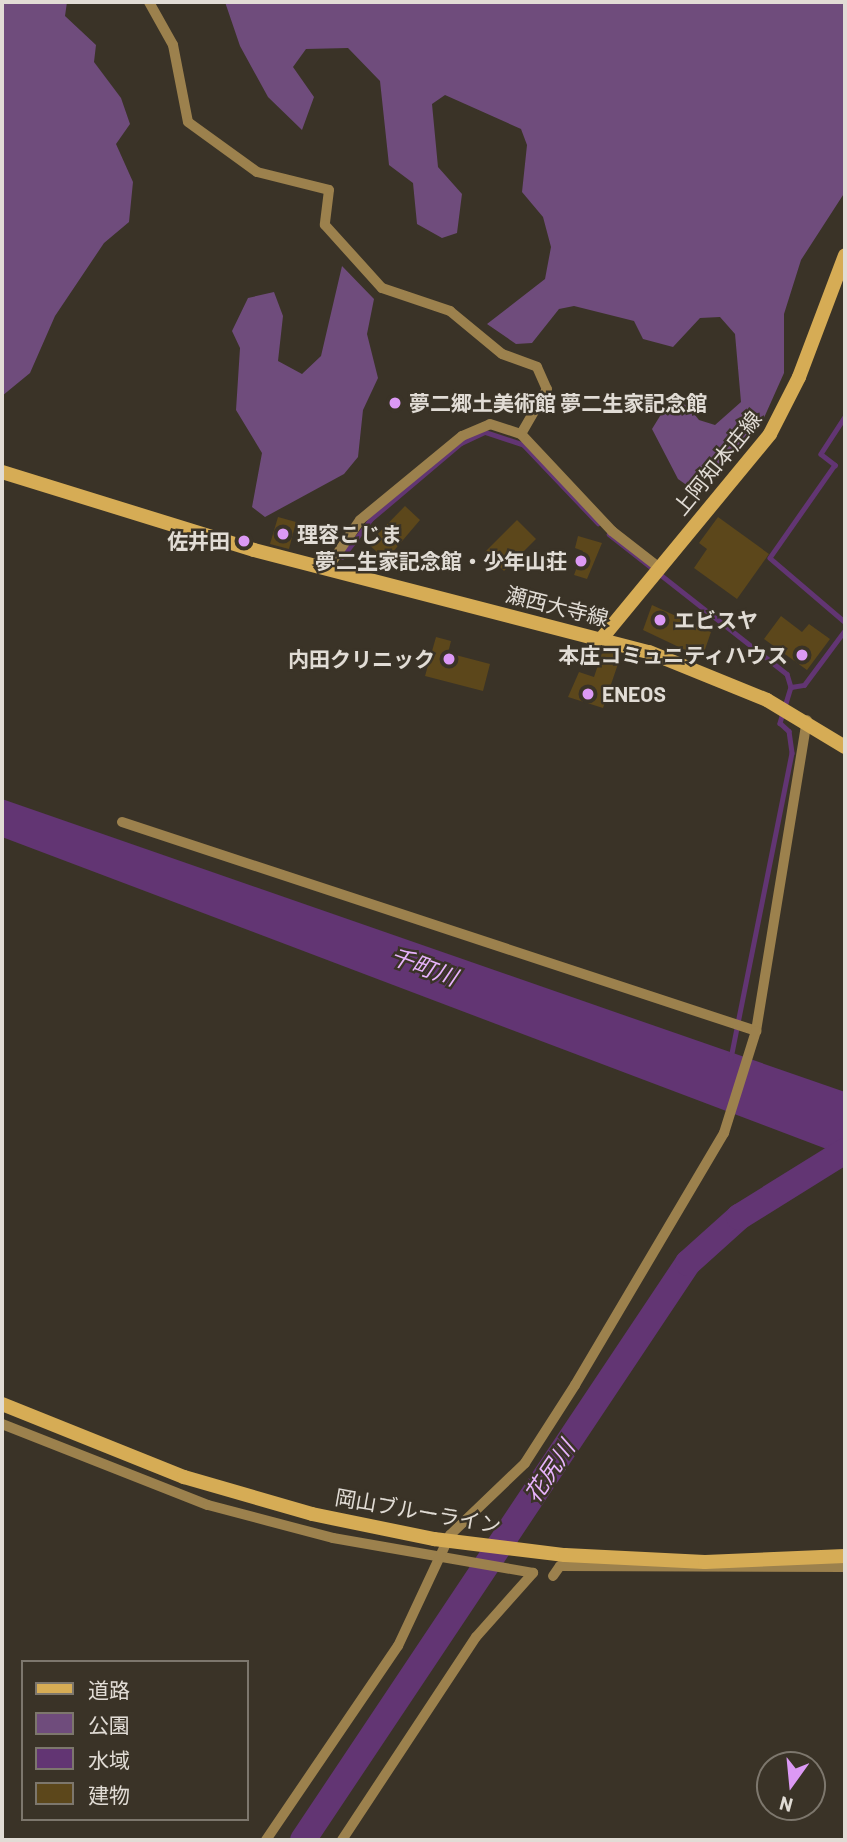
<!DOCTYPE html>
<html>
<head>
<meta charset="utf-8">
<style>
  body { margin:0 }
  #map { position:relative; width:847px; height:1842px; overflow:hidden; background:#3a3327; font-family:Barlow,"Noto Sans JP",sans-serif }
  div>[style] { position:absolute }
  .green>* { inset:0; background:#6f4c7c }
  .water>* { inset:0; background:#623573 }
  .stream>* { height:4.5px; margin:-2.25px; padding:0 2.25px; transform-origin:2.25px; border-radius:2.25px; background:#623573 }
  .river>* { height:26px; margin:-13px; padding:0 13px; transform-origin:13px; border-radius:13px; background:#623573 }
  .building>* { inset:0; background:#5c471b }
  .street>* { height:10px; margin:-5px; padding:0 5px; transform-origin:5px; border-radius:5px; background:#9c814d }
  .secondary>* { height:14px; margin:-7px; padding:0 7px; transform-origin:7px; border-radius:7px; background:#d6ac55 }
  .secondary-bridge>* { height:14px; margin:-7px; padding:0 7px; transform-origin:7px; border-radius:7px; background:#d6ac55 }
  .dots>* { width:19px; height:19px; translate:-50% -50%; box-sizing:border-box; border:4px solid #3a3327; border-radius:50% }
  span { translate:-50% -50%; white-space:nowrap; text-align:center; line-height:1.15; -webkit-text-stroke:5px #3a3327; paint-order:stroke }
  .poi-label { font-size:21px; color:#e1dcd5; font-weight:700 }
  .left { translate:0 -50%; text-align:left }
  .right { translate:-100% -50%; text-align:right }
  .street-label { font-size:21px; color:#e1dcd5 }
  .water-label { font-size:23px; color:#e7b3fc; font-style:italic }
  .frame { position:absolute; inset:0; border:4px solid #e1dcd5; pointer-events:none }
  .legend { position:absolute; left:21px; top:1660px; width:228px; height:161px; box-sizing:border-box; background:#3a3327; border:2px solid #7d776d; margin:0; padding:9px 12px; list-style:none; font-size:21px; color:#e1dcd5 }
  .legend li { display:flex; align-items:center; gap:14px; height:35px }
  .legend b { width:35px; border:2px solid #7d776d }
  .north { position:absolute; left:756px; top:1751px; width:70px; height:70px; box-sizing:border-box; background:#3a3327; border:2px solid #7d776d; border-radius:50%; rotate:195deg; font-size:19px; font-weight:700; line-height:28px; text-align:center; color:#e1dcd5 }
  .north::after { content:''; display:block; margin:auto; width:24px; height:32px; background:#dc99f5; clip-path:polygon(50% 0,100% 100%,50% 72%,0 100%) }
</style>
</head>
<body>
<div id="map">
  <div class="green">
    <i style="clip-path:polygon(2px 2px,67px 2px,65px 16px,96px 45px,94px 62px,121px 98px,130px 124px,116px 144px,133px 182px,129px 222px,104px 243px,55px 316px,30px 373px,2px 396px)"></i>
    <i style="clip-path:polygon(225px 2px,845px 2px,845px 192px,801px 260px,784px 314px,784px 373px,759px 429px,695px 491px,678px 479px,652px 429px,668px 403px,687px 405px,699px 420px,715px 425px,741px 402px,735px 334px,720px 317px,700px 318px,673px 347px,643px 339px,634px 321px,574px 306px,559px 309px,532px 343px,516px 344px,487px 324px,545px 279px,551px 247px,543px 217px,522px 192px,527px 145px,521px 129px,445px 95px,432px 104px,438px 167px,462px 194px,457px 233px,442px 238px,417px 224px,413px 183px,389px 165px,380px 81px,348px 48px,306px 49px,293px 67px,314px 97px,302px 130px,268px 97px,240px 46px)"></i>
    <i style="clip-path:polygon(342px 266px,374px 299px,367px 334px,378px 378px,363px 410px,358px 457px,344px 474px,265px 517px,252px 507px,262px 453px,236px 410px,240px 348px,232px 331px,248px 298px,274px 292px,283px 316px,278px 361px,302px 374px,321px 356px)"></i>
  </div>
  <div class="water">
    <i style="clip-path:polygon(2px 799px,845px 1092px,845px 1156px,2px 837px)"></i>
  </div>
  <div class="stream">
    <i style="left:845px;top:417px;width:44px;rotate:123deg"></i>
    <i style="left:821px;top:454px;width:18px;rotate:38deg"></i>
    <i style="left:835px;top:465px;width:113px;rotate:125deg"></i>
    <i style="left:770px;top:558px;width:99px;rotate:40.5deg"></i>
    <i style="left:609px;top:534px;width:226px;rotate:38.2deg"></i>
    <i style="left:787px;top:674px;width:14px;rotate:73deg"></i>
    <i style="left:791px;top:687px;width:38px;rotate:107deg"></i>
    <i style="left:780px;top:723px;width:12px;rotate:42deg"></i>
    <i style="left:789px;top:731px;width:22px;rotate:82deg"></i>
    <i style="left:792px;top:753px;width:310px;rotate:101.3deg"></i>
    <i style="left:342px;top:557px;width:48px;rotate:-52.7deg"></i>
    <i style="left:371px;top:519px;width:118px;rotate:-40.2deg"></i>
    <i style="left:461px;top:443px;width:26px;rotate:-25deg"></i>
    <i style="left:485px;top:432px;width:40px;rotate:18deg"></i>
    <i style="left:523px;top:444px;width:109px;rotate:46.5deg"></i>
    <i style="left:791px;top:687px;width:13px;rotate:-9deg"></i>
    <i style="left:804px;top:685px;width:69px;rotate:-53.3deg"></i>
  </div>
  <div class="river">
    <i style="left:303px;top:1840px;width:694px;rotate:-56.29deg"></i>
    <i style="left:688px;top:1263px;width:69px;rotate:-42deg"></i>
    <i style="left:739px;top:1217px;width:125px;rotate:-31.9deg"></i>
  </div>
  <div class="building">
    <i style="clip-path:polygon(405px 506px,420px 520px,386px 560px,368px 544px)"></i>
    <i style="clip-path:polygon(278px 517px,296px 522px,289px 549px,270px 544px)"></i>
    <i style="clip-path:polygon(718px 517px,769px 554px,737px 599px,694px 568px,707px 549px,699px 543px)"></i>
    <i style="clip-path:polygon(517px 520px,536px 539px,504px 571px,485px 552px)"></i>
    <i style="clip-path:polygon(578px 536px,602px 543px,587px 579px,574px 575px,583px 551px,575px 548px)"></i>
    <i style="clip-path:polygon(652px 605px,711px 632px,702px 658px,643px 630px)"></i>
    <i style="clip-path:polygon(781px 616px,802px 632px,809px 624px,830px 639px,807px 670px,764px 639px)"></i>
    <i style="clip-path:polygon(436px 637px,451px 641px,448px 653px,490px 664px,483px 691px,425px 676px)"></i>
    <i style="clip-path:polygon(603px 650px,621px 655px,603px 708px,568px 697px,579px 672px,594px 677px)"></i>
  </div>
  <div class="street">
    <i style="left:149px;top:2px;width:49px;rotate:60.8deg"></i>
    <i style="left:173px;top:45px;width:78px;rotate:79deg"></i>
    <i style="left:188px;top:122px;width:85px;rotate:35.9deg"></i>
    <i style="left:257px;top:172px;width:74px;rotate:14deg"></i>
    <i style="left:329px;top:190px;width:35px;rotate:97deg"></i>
    <i style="left:325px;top:225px;width:85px;rotate:47.9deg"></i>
    <i style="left:382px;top:288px;width:72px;rotate:18.7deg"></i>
    <i style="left:450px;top:311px;width:67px;rotate:39.6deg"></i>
    <i style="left:502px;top:354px;width:37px;rotate:20deg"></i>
    <i style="left:537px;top:367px;width:24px;rotate:66deg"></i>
    <i style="left:547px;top:389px;width:52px;rotate:120deg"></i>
    <i style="left:521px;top:434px;width:133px;rotate:46.8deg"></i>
    <i style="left:612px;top:531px;width:57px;rotate:37.9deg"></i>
    <i style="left:327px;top:569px;width:59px;rotate:-56deg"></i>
    <i style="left:360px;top:520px;width:132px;rotate:-39.5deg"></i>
    <i style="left:462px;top:436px;width:30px;rotate:-23deg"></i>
    <i style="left:490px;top:424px;width:33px;rotate:18deg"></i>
    <i style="left:122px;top:822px;width:668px;rotate:18.24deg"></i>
    <i style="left:756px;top:1031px;width:315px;rotate:-80.7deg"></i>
    <i style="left:2px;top:1424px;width:221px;rotate:21.5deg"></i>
    <i style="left:208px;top:1505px;width:129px;rotate:14.8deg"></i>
    <i style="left:333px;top:1538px;width:203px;rotate:9.9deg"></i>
    <i style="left:553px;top:1576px;width:12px;rotate:-55deg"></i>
    <i style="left:560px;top:1566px;width:285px;rotate:0.2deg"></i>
    <i style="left:266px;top:1840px;width:235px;rotate:-55.8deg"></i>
    <i style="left:398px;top:1646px;width:123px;rotate:-64.9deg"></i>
    <i style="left:450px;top:1535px;width:104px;rotate:-43.8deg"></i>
    <i style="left:525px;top:1463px;width:93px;rotate:-57.3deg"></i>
    <i style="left:575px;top:1385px;width:293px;rotate:-59.4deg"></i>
    <i style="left:724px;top:1133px;width:107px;rotate:-72.6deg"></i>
    <i style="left:342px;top:1840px;width:243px;rotate:-56.6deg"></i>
    <i style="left:476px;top:1637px;width:86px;rotate:-48.3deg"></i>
  </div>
  <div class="secondary">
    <i style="left:2px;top:472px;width:264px;rotate:17.2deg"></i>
    <i style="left:254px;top:550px;width:408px;rotate:14.5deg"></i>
    <i style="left:649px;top:652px;width:127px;rotate:22.1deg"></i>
    <i style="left:767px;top:700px;width:91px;rotate:31.1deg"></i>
    <i style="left:602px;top:638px;width:264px;rotate:-50.5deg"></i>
    <i style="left:770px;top:434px;width:64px;rotate:-63deg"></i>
    <i style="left:799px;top:377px;width:130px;rotate:-69.3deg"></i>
  </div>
  <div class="secondary-bridge">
    <i style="left:2px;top:1404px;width:196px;rotate:21.9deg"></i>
    <i style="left:184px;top:1477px;width:133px;rotate:16.1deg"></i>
    <i style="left:312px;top:1514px;width:125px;rotate:11.6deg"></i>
    <i style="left:434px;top:1539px;width:132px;rotate:7deg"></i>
    <i style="left:565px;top:1555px;width:140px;rotate:2.9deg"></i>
    <i style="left:705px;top:1562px;width:140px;rotate:-2.5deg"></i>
  </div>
  <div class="dots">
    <i style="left:395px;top:403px;background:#dc99f5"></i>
    <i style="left:283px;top:534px;background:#dc99f5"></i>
    <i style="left:244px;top:541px;background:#dc99f5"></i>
    <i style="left:581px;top:561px;background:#dc99f5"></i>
    <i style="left:660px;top:620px;background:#dc99f5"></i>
    <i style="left:802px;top:655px;background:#dc99f5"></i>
    <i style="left:449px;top:659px;background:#dc99f5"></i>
    <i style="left:588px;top:694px;background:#dc99f5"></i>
  </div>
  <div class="poi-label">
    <span class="left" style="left:409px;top:403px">夢二郷土美術館 夢二生家記念館</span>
    <span class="left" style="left:297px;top:534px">理容こじま</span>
    <span class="right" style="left:230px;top:541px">佐井田</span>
    <span class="right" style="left:567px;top:561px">夢二生家記念館・少年山荘</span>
    <span class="left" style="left:674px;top:620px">エビスヤ</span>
    <span class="right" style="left:788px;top:655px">本庄コミュニティハウス</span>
    <span class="right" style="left:435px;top:659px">内田クリニック</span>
    <span class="left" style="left:602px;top:694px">ENEOS</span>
  </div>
  <div class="street-label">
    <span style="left:717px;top:463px;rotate:-51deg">上阿知本庄線</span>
    <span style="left:557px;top:606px;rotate:14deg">瀬西大寺線</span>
    <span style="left:418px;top:1511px;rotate:10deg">岡山ブルーライン</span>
  </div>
  <div class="water-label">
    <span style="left:424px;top:966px;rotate:20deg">千町川</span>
    <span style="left:549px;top:1471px;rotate:-56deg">花尻川</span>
  </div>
  <div class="frame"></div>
  <ul class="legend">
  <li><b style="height:9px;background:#d6ac55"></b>道路</li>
  <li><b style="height:19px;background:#6f4c7c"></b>公園</li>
  <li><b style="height:19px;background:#623573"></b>水域</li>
  <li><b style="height:19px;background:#5c471b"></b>建物</li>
  </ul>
  <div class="north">N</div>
</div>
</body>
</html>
